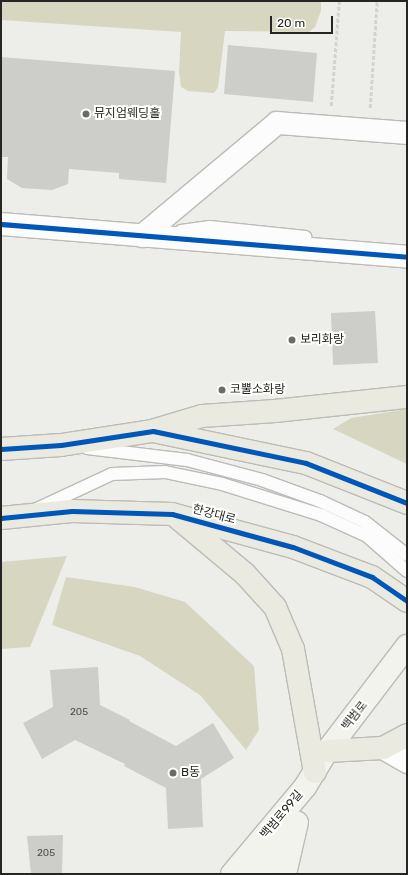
<!DOCTYPE html>
<html>
<head>
<meta charset="utf-8">
<style>
  body { margin:0 }
  #map { position:relative; width:408px; height:875px; overflow:hidden; background:#edeeea; font-family:Rubik,"Noto Sans KR",sans-serif }
  div>[style] { position:absolute }
  .green>* { inset:0; background:#d7d7c1 }
  .building>* { inset:0; background:#cdcdca }
  .path>* { height:2.5px; margin-top:-1.25px; transform-origin:0; background:repeating-linear-gradient(90deg,#d3d3d1 0 4px,transparent 0 6px) }
  .roads { filter:drop-shadow(1px 0 #bbbbb8) drop-shadow(-1px 0 #bbbbb8) drop-shadow(0 1px #bbbbb8) drop-shadow(0 -1px #bbbbb8) }
  .service>* { height:12px; margin:-6px; padding:0 6px; transform-origin:6px; border-radius:6px; background:#fcfcfc }
  .minor>* { height:22px; margin:-11px; padding:0 11px; transform-origin:11px; border-radius:11px; background:#fcfcfc }
  .secondary>* { height:22px; margin:-11px; padding:0 11px; transform-origin:11px; border-radius:11px; background:#f3f3ee }
  .primary>* { height:22px; margin:-11px; padding:0 11px; transform-origin:11px; border-radius:11px; background:#eaeae1 }
  .cycleway>* { height:5px; margin:-2.5px; padding:0 2.5px; transform-origin:2.5px; border-radius:2.5px; background:#0057b8 }
  .dots>* { width:11px; height:11px; translate:-50% -50%; box-sizing:border-box; border:2px solid #fffffe; border-radius:50% }
  span { translate:-50% -50%; white-space:nowrap; text-align:center; line-height:1.15; -webkit-text-stroke:4px #fffffe; paint-order:stroke }
  .number-label { font-size:10px; color:#4f4f4d }
  .number-label span { -webkit-text-stroke-width:0 }
  .poi-label { font-size:12px; color:#252523 }
  .left { translate:0 -50%; text-align:left }
  .street-label { font-size:12px; color:#252523 }
  .frame { position:absolute; inset:0; border:2px solid #252523; pointer-events:none }
  .scale { position:absolute; left:270px; top:16px; width:63px; height:18px; box-sizing:border-box; border:2px solid #252523; border-top:0; padding-left:5px; font-size:12px; line-height:14px; white-space:nowrap; color:#252523; -webkit-text-stroke:3px #fffffe; paint-order:stroke }
</style>
</head>
<body>
<div id="map">
  <div class="green">
    <i style="clip-path:polygon(1px 1px,321px 1px,321px 11px,315px 27px,309px 32px,225px 31px,218px 87px,214px 93px,188px 91px,181px 87px,179px 72px,181px 32px,1px 20px)"></i>
    <i style="clip-path:polygon(407px 409px,407px 464px,333px 429px,351px 418px)"></i>
    <i style="clip-path:polygon(67px 556px,30px 647px,1px 649px,1px 562px)"></i>
    <i style="clip-path:polygon(66px 577px,135px 587px,185px 602px,254px 666px,259px 730px,246px 750px,200px 695px,140px 656px,52px 625px)"></i>
  </div>
  <div class="building">
    <i style="clip-path:polygon(228px 45px,317px 53px,313px 102px,224px 94px)"></i>
    <i style="clip-path:polygon(1px 57px,175px 71px,166px 183px,119px 179px,119px 173px,69px 169px,68px 184px,52px 190px,22px 188px,7px 179px,8px 157px,1px 157px)"></i>
    <i style="clip-path:polygon(375px 311px,378px 363px,333px 365px,331px 313px)"></i>
    <i style="clip-path:polygon(98px 667px,100px 705px,130px 720px,129px 721px,176px 746px,213px 723px,234px 758px,201px 779px,203px 827px,168px 829px,166px 788px,124px 766px,125px 764px,75px 740px,42px 759px,23px 723px,53px 707px,50px 670px)"></i>
    <i style="clip-path:polygon(63px 835px,62px 874px,31px 874px,27px 836px)"></i>
  </div>
  <div class="path">
    <i style="left:331px;top:106px;width:105px;rotate:-85.6deg"></i>
    <i style="left:370px;top:108px;width:107px;rotate:-86.3deg"></i>
  </div>
  <div class="roads">
    <div class="service">
      <i style="left:181px;top:231px;width:29px;rotate:-8deg"></i>
      <i style="left:210px;top:227px;width:96px;rotate:6deg"></i>
      <i style="left:87px;top:448px;width:101px;rotate:6.8deg"></i>
      <i style="left:187px;top:460px;width:78px;rotate:14.9deg"></i>
      <i style="left:262px;top:480px;width:62px;rotate:19.9deg"></i>
      <i style="left:320px;top:501px;width:50px;rotate:25deg"></i>
      <i style="left:365px;top:522px;width:53px;rotate:38.2deg"></i>
      <i style="left:37px;top:509px;width:83px;rotate:-25deg"></i>
      <i style="left:112px;top:474px;width:53px;rotate:-2.2deg"></i>
      <i style="left:165px;top:472px;width:58px;rotate:11.9deg"></i>
      <i style="left:222px;top:484px;width:104px;rotate:17.4deg"></i>
      <i style="left:321px;top:515px;width:51px;rotate:24.5deg"></i>
      <i style="left:367px;top:536px;width:53px;rotate:41.2deg"></i>
    </div>
    <div class="minor">
      <i style="left:1px;top:224px;width:407px;rotate:4.6deg"></i>
      <i style="left:142px;top:236px;width:176px;rotate:-39.9deg"></i>
      <i style="left:277px;top:123px;width:130px;rotate:4.4deg"></i>
      <i style="left:383px;top:748px;width:28px;rotate:30deg"></i>
    </div>
    <div class="secondary">
      <i style="left:232px;top:874px;width:114px;rotate:-50deg"></i>
      <i style="left:305px;top:787px;width:42px;rotate:-58.6deg"></i>
      <i style="left:327px;top:751px;width:132px;rotate:-52.7deg"></i>
      <i style="left:254px;top:874px;width:38px;rotate:-60deg"></i>
      <i style="left:261px;top:874px;width:61px;rotate:-62.6deg"></i>
      <i style="left:285px;top:874px;width:53px;rotate:-77deg"></i>
    </div>
    <div class="primary">
      <i style="left:155px;top:430px;width:49px;rotate:-16.6deg"></i>
      <i style="left:202px;top:416px;width:73px;rotate:-3.9deg"></i>
      <i style="left:275px;top:411px;width:133px;rotate:-6.1deg"></i>
      <i style="left:1px;top:449px;width:60px;rotate:-3.8deg"></i>
      <i style="left:61px;top:445px;width:93px;rotate:-8.7deg"></i>
      <i style="left:153px;top:431px;width:156px;rotate:11.8deg"></i>
      <i style="left:306px;top:463px;width:109px;rotate:21.6deg"></i>
      <i style="left:1px;top:518px;width:71px;rotate:-5.6deg"></i>
      <i style="left:72px;top:511px;width:100px;rotate:1.7deg"></i>
      <i style="left:172px;top:514px;width:125px;rotate:15.3deg"></i>
      <i style="left:293px;top:547px;width:85px;rotate:20.8deg"></i>
      <i style="left:372px;top:577px;width:42px;rotate:34.4deg"></i>
      <i style="left:178px;top:518px;width:87px;rotate:39.9deg"></i>
      <i style="left:245px;top:574px;width:45px;rotate:47.7deg"></i>
      <i style="left:275px;top:607px;width:46px;rotate:66.8deg"></i>
      <i style="left:293px;top:649px;width:125px;rotate:79.9deg"></i>
      <i style="left:327px;top:751px;width:56px;rotate:-3.1deg"></i>
      <i style="left:383px;top:748px;width:27px;rotate:-28deg"></i>
    </div>
  </div>
  <div class="cycleway">
    <i style="left:1px;top:224px;width:407px;rotate:4.6deg"></i>
    <i style="left:1px;top:449px;width:60px;rotate:-3.8deg"></i>
    <i style="left:61px;top:445px;width:93px;rotate:-8.7deg"></i>
    <i style="left:153px;top:431px;width:156px;rotate:11.8deg"></i>
    <i style="left:306px;top:463px;width:109px;rotate:21.6deg"></i>
    <i style="left:1px;top:518px;width:71px;rotate:-5.6deg"></i>
    <i style="left:72px;top:511px;width:100px;rotate:1.7deg"></i>
    <i style="left:172px;top:514px;width:125px;rotate:15.3deg"></i>
    <i style="left:293px;top:547px;width:85px;rotate:20.8deg"></i>
    <i style="left:372px;top:577px;width:42px;rotate:34.4deg"></i>
  </div>
  <div class="dots">
    <i style="left:86px;top:114px;background:#6b6b69"></i>
    <i style="left:292px;top:340px;background:#6b6b69"></i>
    <i style="left:222px;top:390px;background:#6b6b69"></i>
    <i style="left:173px;top:773px;background:#6b6b69"></i>
  </div>
  <div class="number-label">
    <span style="left:79px;top:713px">205</span>
    <span style="left:46px;top:854px">205</span>
  </div>
  <div class="poi-label">
    <span class="left" style="left:94px;top:114px">뮤지엄웨딩홀</span>
    <span class="left" style="left:300px;top:340px">보리화랑</span>
    <span class="left" style="left:230px;top:390px">코뿔소화랑</span>
    <span class="left" style="left:181px;top:773px">B동</span>
  </div>
  <div class="street-label">
    <span style="left:214px;top:515px;rotate:15deg">한강대로</span>
    <span style="left:355px;top:716px;rotate:-52deg">백범로</span>
    <span style="left:282px;top:815px;rotate:-50deg">백범로99길</span>
  </div>
  <div class="frame"></div>
  <div class="scale">20 m</div>
</div>
</body>
</html>
